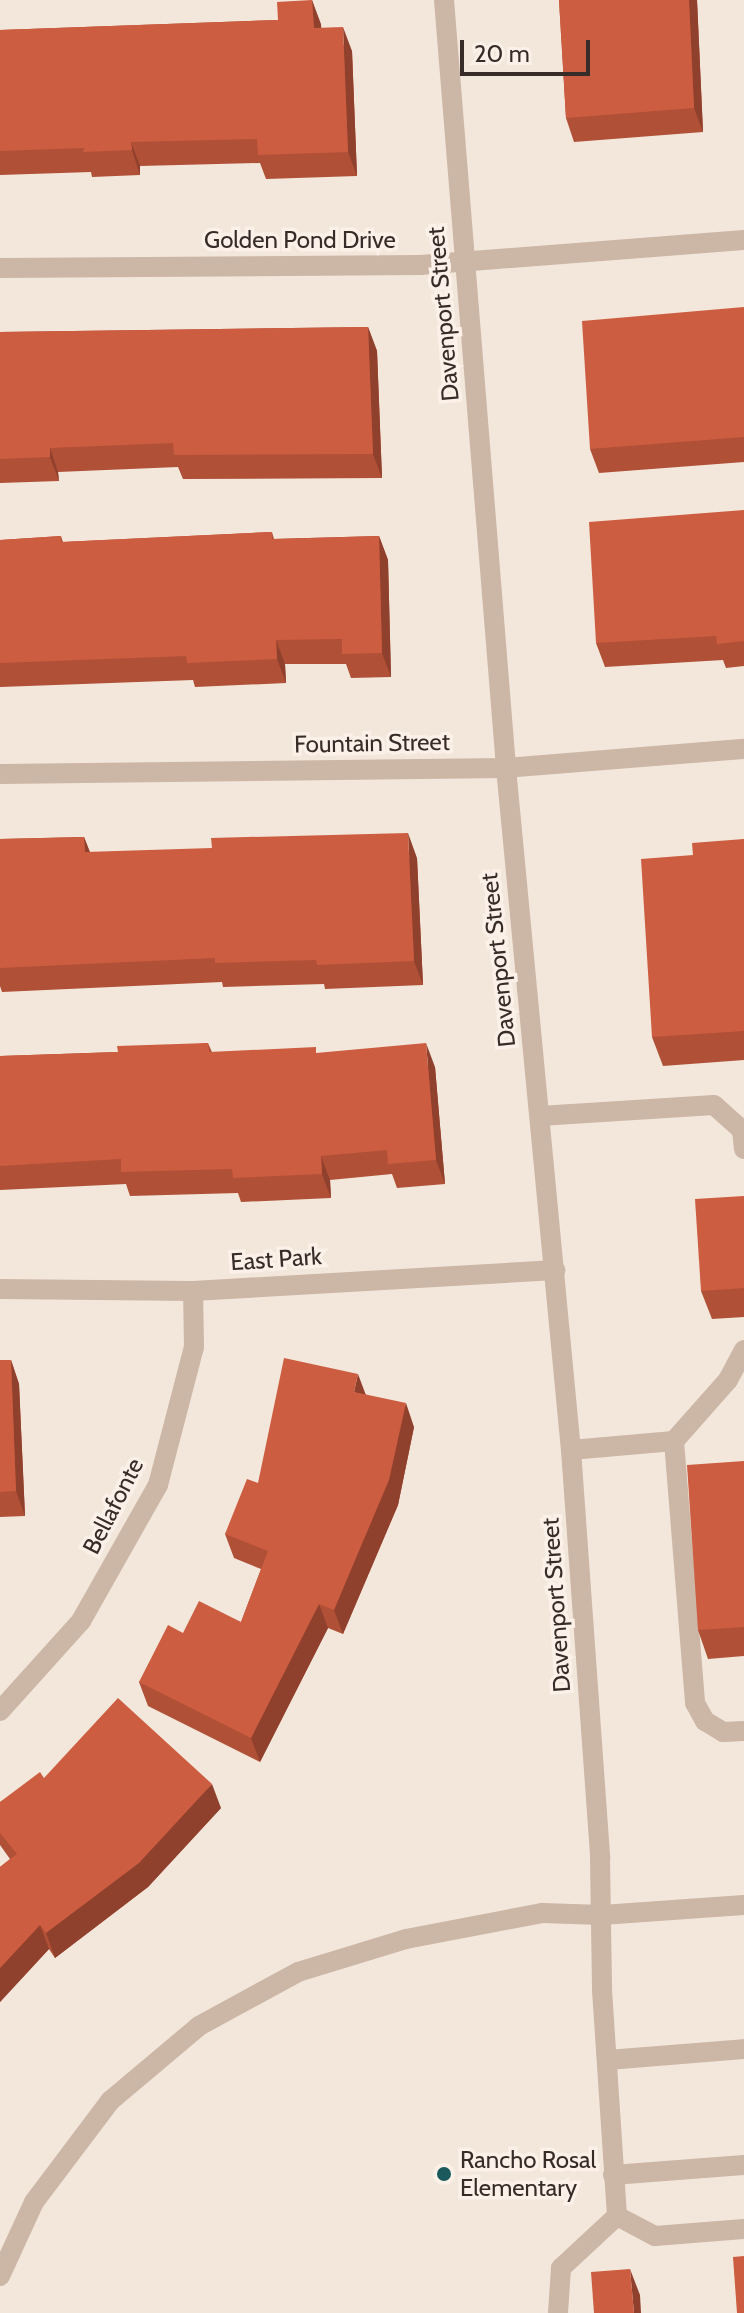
<!DOCTYPE html>
<html>
<head>
<meta charset="utf-8">
<style>
  body { margin:0 }
  #map { position:relative; width:744px; height:2313px; overflow:hidden; background:#f3e7db; font-family:Cabin,sans-serif }
  div>[style] { position:absolute }
  .minor>* { height:20px; margin:-10px; padding:0 10px; transform-origin:10px; border-radius:10px; background:#ccb6a6 }
  .wall>* { inset:0; background:#b05037 }
  .shaded-wall>* { inset:0; background:#90412d }
  .building>* { inset:0; background:#cd5d40 }
  .dots>* { width:22px; height:22px; translate:-50% -50%; box-sizing:border-box; border:4px solid #fbf1e8; border-radius:50% }
  span { translate:-50% -50%; white-space:nowrap; text-align:center; line-height:1.15; -webkit-text-stroke:7px #fbf1e8; paint-order:stroke }
  .street-label { font-size:24px; color:#382c28 }
  .poi-label { font-size:24px; color:#382c28 }
  .left { translate:0 -50%; text-align:left }
  .scale { position:absolute; left:460px; top:40px; width:130px; height:36px; box-sizing:border-box; border:4px solid #382c28; border-top:0; padding-left:10px; font-size:24px; line-height:28px; white-space:nowrap; color:#382c28; -webkit-text-stroke:6px #fbf1e8; paint-order:stroke }
</style>
</head>
<body>
<div id="map">
  <div class="minor">
    <i style="left:444px;top:0;width:770px;rotate:85.38deg"></i>
    <i style="left:506px;top:768px;width:685px;rotate:84.56deg"></i>
    <i style="left:571px;top:1450px;width:410px;rotate:85.9deg"></i>
    <i style="left:600px;top:1859px;width:131px;rotate:89.1deg"></i>
    <i style="left:602px;top:1990px;width:226px;rotate:86.2deg"></i>
    <i style="left:617px;top:2216px;width:43px;rotate:27.8deg"></i>
    <i style="left:655px;top:2236px;width:89px;rotate:-4.5deg"></i>
    <i style="left:0;top:268px;width:420px;rotate:-0.4deg"></i>
    <i style="left:420px;top:265px;width:325px;rotate:-4.4deg"></i>
    <i style="left:0;top:774px;width:506px;rotate:-0.68deg"></i>
    <i style="left:506px;top:768px;width:239px;rotate:-4.6deg"></i>
    <i style="left:540px;top:1116px;width:174px;rotate:-3.6deg"></i>
    <i style="left:714px;top:1105px;width:38px;rotate:42deg"></i>
    <i style="left:742px;top:1130px;width:19px;rotate:84deg"></i>
    <i style="left:0;top:1289px;width:193px;rotate:0.6deg"></i>
    <i style="left:193px;top:1291px;width:363px;rotate:-3.3deg"></i>
    <i style="left:674px;top:1441px;width:81px;rotate:-48.5deg"></i>
    <i style="left:728px;top:1380px;width:34px;rotate:-62deg"></i>
    <i style="left:571px;top:1450px;width:103px;rotate:-5deg"></i>
    <i style="left:674px;top:1441px;width:263px;rotate:85.4deg"></i>
    <i style="left:695px;top:1703px;width:21px;rotate:61deg"></i>
    <i style="left:705px;top:1721px;width:21px;rotate:31deg"></i>
    <i style="left:723px;top:1732px;width:21px;rotate:-3deg"></i>
    <i style="left:0;top:1711px;width:121px;rotate:-48deg"></i>
    <i style="left:81px;top:1621px;width:156px;rotate:-60.5deg"></i>
    <i style="left:158px;top:1485px;width:143px;rotate:-75.4deg"></i>
    <i style="left:194px;top:1347px;width:56px;rotate:-91deg"></i>
    <i style="left:608px;top:2060px;width:136px;rotate:-4.6deg"></i>
    <i style="left:613px;top:2175px;width:131px;rotate:-4.4deg"></i>
    <i style="left:0;top:2276px;width:81px;rotate:-65.3deg"></i>
    <i style="left:34px;top:2202px;width:126px;rotate:-53deg"></i>
    <i style="left:110px;top:2101px;width:116px;rotate:-40.1deg"></i>
    <i style="left:199px;top:2026px;width:113px;rotate:-28.6deg"></i>
    <i style="left:298px;top:1972px;width:113px;rotate:-17deg"></i>
    <i style="left:406px;top:1939px;width:138px;rotate:-10.8deg"></i>
    <i style="left:542px;top:1913px;width:60px;rotate:1.9deg"></i>
    <i style="left:602px;top:1915px;width:142px;rotate:-4deg"></i>
    <i style="left:558px;top:2313px;width:45px;rotate:-86.2deg"></i>
    <i style="left:561px;top:2268px;width:76px;rotate:-42.9deg"></i>
  </div>
  <div class="wall">
    <i style="clip-path:polygon(312px 0,321px 28px,352px 51px,357px 176px,266px 179px,260px 163px,140px 166px,140px 175px,92px 177px,91px 172px,0 175px,0 30px,278px 20px)"></i>
    <i style="clip-path:polygon(559px 0,697px 0,703px 132px,574px 142px,566px 118px)"></i>
    <i style="clip-path:polygon(744px 307px,744px 462px,599px 473px,590px 449px)"></i>
    <i style="clip-path:polygon(368px 327px,377px 351px,382px 478px,183px 479px,178px 467px,58px 472px,59px 481px,0 483px,0 332px)"></i>
    <i style="clip-path:polygon(744px 510px,744px 666px,726px 668px,723px 660px,605px 667px,596px 643px)"></i>
    <i style="clip-path:polygon(272px 532px,274px 539px,379px 536px,388px 560px,391px 677px,351px 678px,346px 664px,285px 664px,286px 683px,195px 687px,193px 680px,0 687px,0 540px,61px 536px,63px 542px)"></i>
    <i style="clip-path:polygon(84px 837px,90px 852px,417px 858px,423px 985px,325px 989px,324px 984px,223px 987px,222px 982px,2px 992px,0 986px,0 839px)"></i>
    <i style="clip-path:polygon(744px 839px,744px 1060px,663px 1066px,652px 1037px,693px 855px)"></i>
    <i style="clip-path:polygon(208px 1043px,212px 1052px,318px 1053px,435px 1067px,445px 1184px,397px 1188px,392px 1174px,330px 1180px,331px 1198px,241px 1202px,238px 1193px,130px 1196px,126px 1184px,0 1190px,0 1201px,0 1056px,118px 1052px)"></i>
    <i style="clip-path:polygon(744px 1196px,744px 1317px,712px 1319px,701px 1291px)"></i>
    <i style="clip-path:polygon(0 1360px,11px 1360px,19px 1384px,25px 1516px,0 1517px)"></i>
    <i style="clip-path:polygon(365px 1394px,414px 1427px,398px 1505px,343px 1634px,328px 1628px,260px 1762px,148px 1706px,139px 1682px,183px 1633px,241px 1622px,261px 1569px,234px 1558px,225px 1534px,258px 1483px)"></i>
    <i style="clip-path:polygon(744px 1461px,744px 1656px,708px 1659px,698px 1630px)"></i>
    <i style="clip-path:polygon(44px 1778px,221px 1808px,148px 1887px,55px 1958px,49px 1949px,0 2002px,0 1867px,10px 1859px,0 1845px,0 1802px)"></i>
  </div>
  <div class="shaded-wall">
    <i style="clip-path:polygon(312px 0,321px 24px,323px 52px,314px 28px)"></i>
    <i style="clip-path:polygon(689px 0,697px 0,703px 132px,694px 108px)"></i>
    <i style="clip-path:polygon(343px 27px,352px 51px,357px 176px,348px 152px)"></i>
    <i style="clip-path:polygon(131px 142px,140px 166px,140px 175px,132px 150px)"></i>
    <i style="clip-path:polygon(368px 327px,377px 351px,382px 478px,373px 454px)"></i>
    <i style="clip-path:polygon(50px 448px,58px 472px,59px 481px,50px 457px)"></i>
    <i style="clip-path:polygon(379px 536px,388px 560px,391px 677px,382px 653px)"></i>
    <i style="clip-path:polygon(276px 640px,285px 664px,286px 683px,277px 659px)"></i>
    <i style="clip-path:polygon(408px 833px,417px 858px,423px 985px,414px 961px)"></i>
    <i style="clip-path:polygon(84px 837px,93px 861px,85px 852px)"></i>
    <i style="clip-path:polygon(426px 1043px,435px 1067px,445px 1184px,436px 1160px)"></i>
    <i style="clip-path:polygon(321px 1156px,330px 1180px,331px 1198px,322px 1174px)"></i>
    <i style="clip-path:polygon(11px 1360px,19px 1384px,25px 1516px,16px 1491px)"></i>
    <i style="clip-path:polygon(358px 1374px,367px 1398px,354px 1392px)"></i>
    <i style="clip-path:polygon(406px 1403px,414px 1427px,398px 1505px,343px 1634px,334px 1610px)"></i>
    <i style="clip-path:polygon(319px 1604px,328px 1628px,260px 1762px,251px 1738px)"></i>
    <i style="clip-path:polygon(212px 1784px,221px 1808px,148px 1887px,55px 1958px,46px 1933px)"></i>
    <i style="clip-path:polygon(40px 1925px,49px 1949px,0 2002px,0 1968px)"></i>
    <i style="clip-path:polygon(630px 2269px,640px 2295px,641px 2313px,634px 2313px)"></i>
  </div>
  <div class="building">
    <i style="clip-path:polygon(312px 0,314px 28px,343px 27px,348px 152px,258px 155px,257px 139px,131px 142px,132px 150px,83px 152px,84px 148px,0 151px,0 30px,278px 20px,277px 2px)"></i>
    <i style="clip-path:polygon(559px 0,689px 0,694px 108px,566px 118px)"></i>
    <i style="clip-path:polygon(744px 307px,744px 437px,590px 449px,582px 321px)"></i>
    <i style="clip-path:polygon(368px 327px,373px 454px,174px 455px,173px 443px,50px 448px,50px 457px,0 459px,0 332px)"></i>
    <i style="clip-path:polygon(744px 510px,744px 641px,717px 644px,716px 636px,596px 643px,589px 522px)"></i>
    <i style="clip-path:polygon(272px 532px,272px 539px,379px 536px,382px 653px,342px 654px,342px 639px,276px 640px,277px 659px,187px 663px,186px 656px,0 663px,0 540px,61px 536px,61px 542px)"></i>
    <i style="clip-path:polygon(408px 833px,414px 961px,317px 965px,316px 960px,215px 963px,215px 958px,0 968px,0 839px,84px 837px,85px 852px,212px 848px,211px 838px)"></i>
    <i style="clip-path:polygon(744px 839px,744px 1031px,652px 1037px,641px 859px,693px 855px,692px 843px)"></i>
    <i style="clip-path:polygon(208px 1043px,209px 1052px,316px 1047px,316px 1053px,426px 1043px,436px 1160px,388px 1164px,387px 1150px,321px 1156px,322px 1174px,233px 1178px,232px 1169px,121px 1172px,121px 1159px,0 1166px,0 1056px,118px 1052px,117px 1046px)"></i>
    <i style="clip-path:polygon(744px 1196px,744px 1288px,701px 1291px,695px 1199px)"></i>
    <i style="clip-path:polygon(284px 1358px,358px 1374px,354px 1392px,406px 1403px,389px 1480px,334px 1610px,319px 1604px,251px 1738px,139px 1682px,168px 1625px,183px 1633px,199px 1601px,241px 1622px,268px 1551px,225px 1534px,247px 1479px,258px 1483px)"></i>
    <i style="clip-path:polygon(0 1360px,11px 1360px,16px 1491px,0 1492px)"></i>
    <i style="clip-path:polygon(744px 1461px,744px 1627px,698px 1630px,687px 1465px)"></i>
    <i style="clip-path:polygon(118px 1698px,212px 1784px,139px 1863px,46px 1933px,40px 1925px,0 1968px,0 1867px,17px 1854px,0 1833px,0 1802px,40px 1772px,44px 1778px)"></i>
    <i style="clip-path:polygon(744px 2256px,744px 2313px,737px 2313px,733px 2257px)"></i>
    <i style="clip-path:polygon(630px 2269px,634px 2313px,594px 2313px,591px 2272px)"></i>
  </div>
  <div class="dots">
    <i style="left:444px;top:2174px;background:#1a5a5c"></i>
  </div>
  <div class="street-label">
    <span style="left:300px;top:240px">Golden Pond Drive</span>
    <span style="left:443px;top:314px;rotate:-95deg">Davenport Street</span>
    <span style="left:372px;top:743px;rotate:-1deg">Fountain Street</span>
    <span style="left:498px;top:960px;rotate:-96deg">Davenport Street</span>
    <span style="left:276px;top:1259px;rotate:-4deg">East Park</span>
    <span style="left:113px;top:1506px;rotate:-63deg">Bellafonte</span>
    <span style="left:556px;top:1605px;rotate:-94deg">Davenport Street</span>
  </div>
  <div class="poi-label">
    <span class="left" style="left:460px;top:2174px">Rancho Rosal<br>Elementary</span>
  </div>
  <div class="scale">20 m</div>
</div>
</body>
</html>
